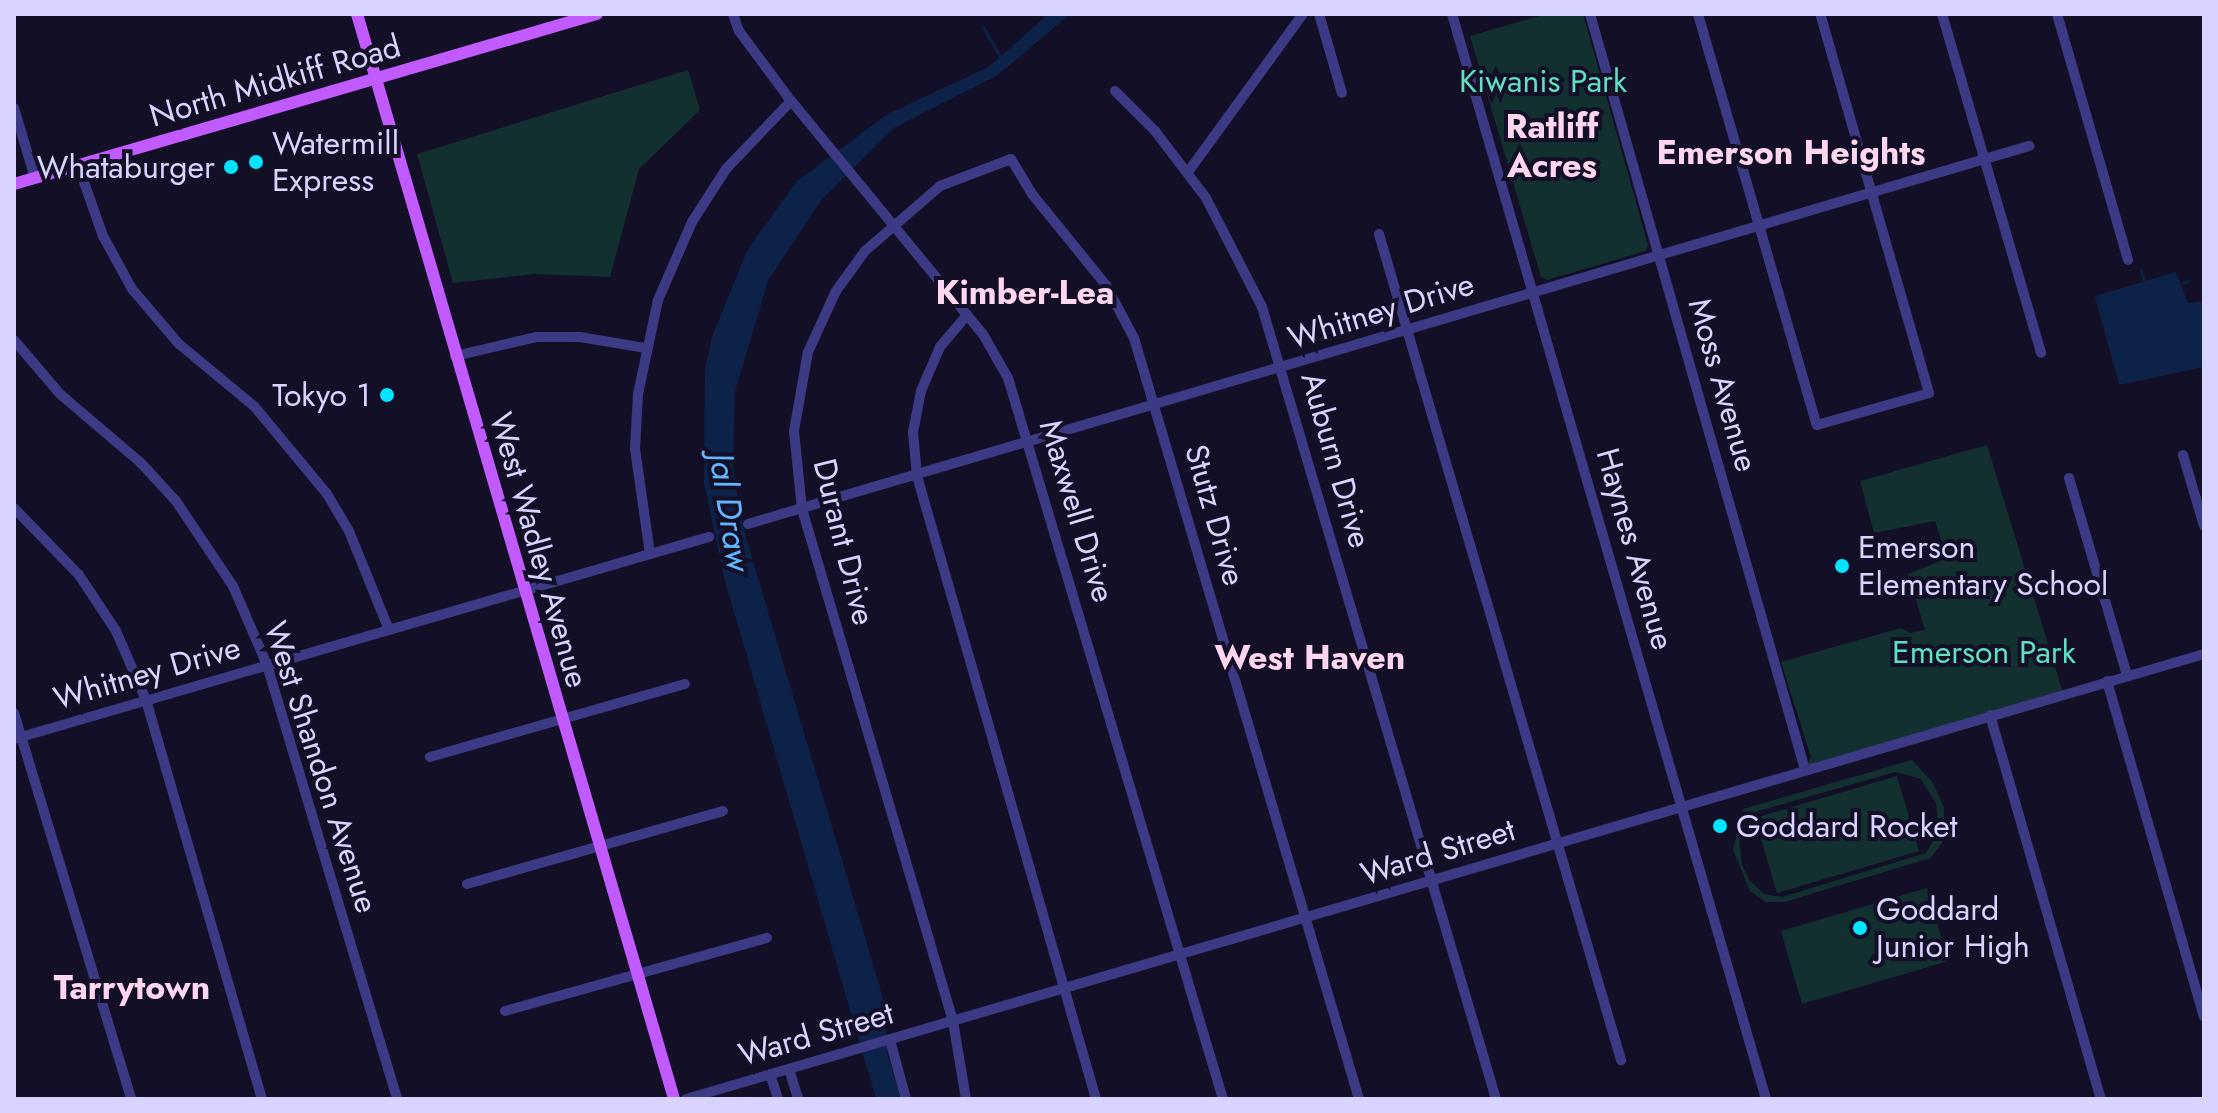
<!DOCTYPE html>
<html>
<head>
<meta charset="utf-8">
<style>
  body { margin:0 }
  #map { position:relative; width:2218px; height:1113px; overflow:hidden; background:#130f26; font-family:Jost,sans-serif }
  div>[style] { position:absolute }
  .green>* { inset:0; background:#12302f }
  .water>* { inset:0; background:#0c2248 }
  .stream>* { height:3px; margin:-1.5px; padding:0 1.5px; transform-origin:1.5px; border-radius:1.5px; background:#0c2248 }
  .minor>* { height:10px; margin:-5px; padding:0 5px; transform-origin:5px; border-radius:5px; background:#3d3a85 }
  .major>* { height:12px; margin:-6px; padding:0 6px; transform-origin:6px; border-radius:6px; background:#c25bff }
  .dots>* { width:22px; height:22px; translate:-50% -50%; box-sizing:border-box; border:4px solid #130f26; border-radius:50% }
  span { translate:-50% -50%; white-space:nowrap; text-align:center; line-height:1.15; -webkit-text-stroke:8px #130f26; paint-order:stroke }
  .street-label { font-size:32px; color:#d9d4ff }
  .park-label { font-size:32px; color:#5fe0c0 }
  .poi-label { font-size:32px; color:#d9d4ff }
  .left { translate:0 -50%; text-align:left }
  .right { translate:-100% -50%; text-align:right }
  .neighbourhood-label { font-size:34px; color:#ffd6f0; font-weight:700 }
  .water-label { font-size:34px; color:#62b6ff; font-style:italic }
  .frame { position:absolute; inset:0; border:16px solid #d9d4ff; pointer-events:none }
</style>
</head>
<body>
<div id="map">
  <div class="green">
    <i style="clip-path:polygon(1546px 14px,1583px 14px,1648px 245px,1646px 251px,1547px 280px,1541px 277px,1470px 36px)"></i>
    <i style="clip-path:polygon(688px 70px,700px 110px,639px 169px,610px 277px,534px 274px,453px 283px,417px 154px)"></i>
    <i style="clip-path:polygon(1987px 445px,2063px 693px,1805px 770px,1811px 757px,1781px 662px,1901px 628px,1910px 633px,1925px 630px,1908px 574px,1947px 558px,1935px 521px,1874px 533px,1860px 481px)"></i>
    <i style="clip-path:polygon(evenodd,1912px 760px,1933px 783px,1944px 808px,1943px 841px,1931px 858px,1784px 902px,1766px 902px,1750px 891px,1733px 850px,1743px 809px,1912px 760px,1895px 772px,1921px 779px,1936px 803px,1939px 831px,1926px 853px,1782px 897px,1764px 894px,1750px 881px,1742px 865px,1739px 838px,1755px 812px,1895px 772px)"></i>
    <i style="clip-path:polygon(1897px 776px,1919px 851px,1777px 893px,1755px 818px)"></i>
    <i style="clip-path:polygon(1927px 888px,1948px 961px,1802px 1004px,1781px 931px)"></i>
  </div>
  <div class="water">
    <i style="clip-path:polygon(1048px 14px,1070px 14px,998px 75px,894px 128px,821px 200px,768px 281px,735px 392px,733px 471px,744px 531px,886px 1008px,887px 1053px,901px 1099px,876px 1099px,725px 581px,704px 483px,705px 369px,712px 337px,747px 251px,796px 182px,886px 115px,990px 66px)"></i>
    <i style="clip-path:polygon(2176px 272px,2188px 303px,2204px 301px,2204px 367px,2119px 385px,2095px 296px)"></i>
  </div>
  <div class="stream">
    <i style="left:983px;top:27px;width:39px;rotate:60deg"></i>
    <i style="left:2141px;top:270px;width:12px;rotate:76deg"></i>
    <i style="left:2183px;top:283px;width:6px;rotate:-18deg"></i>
  </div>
  <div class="minor">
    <i style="left:733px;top:14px;width:18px;rotate:71deg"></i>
    <i style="left:739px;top:31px;width:82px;rotate:53.4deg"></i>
    <i style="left:788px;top:97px;width:309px;rotate:50.6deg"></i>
    <i style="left:984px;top:336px;width:48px;rotate:60.3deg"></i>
    <i style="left:1008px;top:378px;width:752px;rotate:73.4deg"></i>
    <i style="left:1319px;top:14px;width:82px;rotate:73.8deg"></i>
    <i style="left:1452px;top:14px;width:1130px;rotate:73.86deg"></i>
    <i style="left:1590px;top:14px;width:786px;rotate:74.12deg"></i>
    <i style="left:1698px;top:14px;width:428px;rotate:73.9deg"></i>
    <i style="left:1817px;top:425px;width:116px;rotate:-15.9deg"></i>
    <i style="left:1929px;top:393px;width:394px;rotate:-106deg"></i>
    <i style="left:1942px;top:14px;width:353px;rotate:73.7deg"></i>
    <i style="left:2057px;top:14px;width:256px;rotate:73.9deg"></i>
    <i style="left:1115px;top:91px;width:57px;rotate:45deg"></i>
    <i style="left:1155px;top:131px;width:84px;rotate:52.7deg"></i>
    <i style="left:1206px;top:198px;width:123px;rotate:62.8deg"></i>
    <i style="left:1262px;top:307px;width:826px;rotate:73.54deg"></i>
    <i style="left:14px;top:108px;width:73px;rotate:73.3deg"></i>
    <i style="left:78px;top:165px;width:75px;rotate:70.6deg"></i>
    <i style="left:103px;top:236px;width:60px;rotate:61.3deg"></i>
    <i style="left:132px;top:289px;width:72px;rotate:49.5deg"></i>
    <i style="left:179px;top:344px;width:97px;rotate:39.6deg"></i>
    <i style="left:254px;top:406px;width:114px;rotate:50.3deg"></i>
    <i style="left:327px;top:494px;width:43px;rotate:59.3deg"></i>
    <i style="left:349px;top:531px;width:107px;rotate:68deg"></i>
    <i style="left:1188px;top:172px;width:195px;rotate:-54deg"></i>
    <i style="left:1379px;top:234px;width:861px;rotate:73.67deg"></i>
    <i style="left:967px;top:315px;width:42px;rotate:130.2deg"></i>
    <i style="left:940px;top:347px;width:48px;rotate:113.4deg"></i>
    <i style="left:921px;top:391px;width:42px;rotate:101deg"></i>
    <i style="left:913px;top:432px;width:44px;rotate:84.8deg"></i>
    <i style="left:917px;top:476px;width:648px;rotate:73.97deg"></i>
    <i style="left:14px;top:340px;width:71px;rotate:49.6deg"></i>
    <i style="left:60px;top:394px;width:106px;rotate:40.4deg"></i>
    <i style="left:141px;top:463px;width:52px;rotate:47.4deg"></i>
    <i style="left:176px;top:501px;width:102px;rotate:56.2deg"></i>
    <i style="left:233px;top:586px;width:86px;rotate:66.7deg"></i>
    <i style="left:267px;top:665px;width:453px;rotate:73.3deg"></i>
    <i style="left:455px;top:356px;width:83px;rotate:-13.2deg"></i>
    <i style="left:536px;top:337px;width:44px"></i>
    <i style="left:580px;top:337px;width:67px;rotate:9.5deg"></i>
    <i style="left:2183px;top:455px;width:74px;rotate:73.5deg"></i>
    <i style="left:2069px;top:478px;width:205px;rotate:73.6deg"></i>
    <i style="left:14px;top:508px;width:93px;rotate:45.9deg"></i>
    <i style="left:79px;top:575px;width:67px;rotate:56.5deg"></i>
    <i style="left:116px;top:631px;width:75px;rotate:66.5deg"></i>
    <i style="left:146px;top:700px;width:416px;rotate:73.8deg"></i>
    <i style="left:748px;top:524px;width:1336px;rotate:-16.44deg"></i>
    <i style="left:650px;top:554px;width:106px;rotate:-98.1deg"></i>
    <i style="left:635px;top:449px;width:55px;rotate:-86.9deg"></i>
    <i style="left:638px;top:394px;width:96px;rotate:-78deg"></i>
    <i style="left:658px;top:300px;width:85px;rotate:-66.4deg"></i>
    <i style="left:692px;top:222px;width:63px;rotate:-57.3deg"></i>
    <i style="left:726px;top:169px;width:94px;rotate:-46.3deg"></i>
    <i style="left:2107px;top:681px;width:349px;rotate:73.9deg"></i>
    <i style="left:14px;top:713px;width:403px;rotate:73.1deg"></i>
    <i style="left:1990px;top:715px;width:400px;rotate:73.9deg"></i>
    <i style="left:14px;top:739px;width:724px;rotate:-16.21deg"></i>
    <i style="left:430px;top:757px;width:265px;rotate:-16deg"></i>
    <i style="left:467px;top:884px;width:266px;rotate:-15.9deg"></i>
    <i style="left:505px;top:1011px;width:272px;rotate:-15.6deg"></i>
    <i style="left:890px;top:1040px;width:61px;rotate:74.8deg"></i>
    <i style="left:789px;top:1069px;width:31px;rotate:73deg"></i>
    <i style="left:770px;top:1074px;width:26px;rotate:72deg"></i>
    <i style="left:686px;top:1099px;width:1582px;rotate:-16.34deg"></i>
    <i style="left:966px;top:1099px;width:79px;rotate:-99.5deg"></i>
    <i style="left:953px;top:1021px;width:534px;rotate:-106.43deg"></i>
    <i style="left:802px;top:509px;width:78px;rotate:-95.9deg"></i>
    <i style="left:794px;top:431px;width:80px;rotate:-80deg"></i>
    <i style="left:808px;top:352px;width:67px;rotate:-65.3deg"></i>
    <i style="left:836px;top:291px;width:49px;rotate:-54.1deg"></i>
    <i style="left:865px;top:251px;width:99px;rotate:-40.9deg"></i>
    <i style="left:940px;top:186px;width:76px;rotate:-20.8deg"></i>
    <i style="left:1011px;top:159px;width:41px;rotate:59deg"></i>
    <i style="left:1032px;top:194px;width:117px;rotate:50.9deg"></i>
    <i style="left:1106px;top:285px;width:60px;rotate:62.2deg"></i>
    <i style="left:1134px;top:338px;width:794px;rotate:73.53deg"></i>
  </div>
  <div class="major">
    <i style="left:357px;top:14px;width:1130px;rotate:73.71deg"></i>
    <i style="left:14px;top:184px;width:607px;rotate:-16.26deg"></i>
  </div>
  <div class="dots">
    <i style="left:256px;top:162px;background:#00e5ff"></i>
    <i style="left:231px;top:167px;background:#00e5ff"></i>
    <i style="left:387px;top:395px;background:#00e5ff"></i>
    <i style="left:1842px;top:566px;background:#00e5ff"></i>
    <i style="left:1720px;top:826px;background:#00e5ff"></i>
    <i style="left:1860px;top:928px;background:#00e5ff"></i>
  </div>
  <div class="street-label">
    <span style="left:275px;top:81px;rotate:-16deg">North Midkiff Road</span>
    <span style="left:1381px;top:311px;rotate:-17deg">Whitney Drive</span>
    <span style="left:1723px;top:385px;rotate:74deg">Moss Avenue</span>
    <span style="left:1336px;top:460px;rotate:74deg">Auburn Drive</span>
    <span style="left:1077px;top:511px;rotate:73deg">Maxwell Drive</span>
    <span style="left:1215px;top:515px;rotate:74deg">Stutz Drive</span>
    <span style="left:844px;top:542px;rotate:76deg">Durant Drive</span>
    <span style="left:1635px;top:549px;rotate:74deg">Haynes Avenue</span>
    <span style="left:539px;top:550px;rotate:74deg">West Wadley Avenue</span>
    <span style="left:147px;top:673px;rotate:-16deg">Whitney Drive</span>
    <span style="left:321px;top:767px;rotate:72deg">West Shandon Avenue</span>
    <span style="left:1438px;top:852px;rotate:-17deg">Ward Street</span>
    <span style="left:816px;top:1034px;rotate:-16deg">Ward Street</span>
  </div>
  <div class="park-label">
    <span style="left:1543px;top:81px">Kiwanis Park</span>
    <span style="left:1984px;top:652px">Emerson Park</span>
  </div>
  <div class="poi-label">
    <span class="left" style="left:272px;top:162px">Watermill<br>Express</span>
    <span class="right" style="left:215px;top:167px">Whataburger</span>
    <span class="right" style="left:371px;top:395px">Tokyo 1</span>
    <span class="left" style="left:1858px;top:566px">Emerson<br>Elementary School</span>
    <span class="left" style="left:1736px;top:826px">Goddard Rocket</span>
    <span class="left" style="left:1876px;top:928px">Goddard<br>Junior High</span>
  </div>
  <div class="neighbourhood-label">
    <span style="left:1552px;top:146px">Ratliff<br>Acres</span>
    <span style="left:1791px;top:153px">Emerson Heights</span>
    <span style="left:1025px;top:293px">Kimber-Lea</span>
    <span style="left:1310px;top:658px">West Haven</span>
    <span style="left:132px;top:988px">Tarrytown</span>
  </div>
  <div class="water-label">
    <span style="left:730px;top:512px;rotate:81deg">Jal Draw</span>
  </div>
  <div class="frame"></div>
</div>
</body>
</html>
